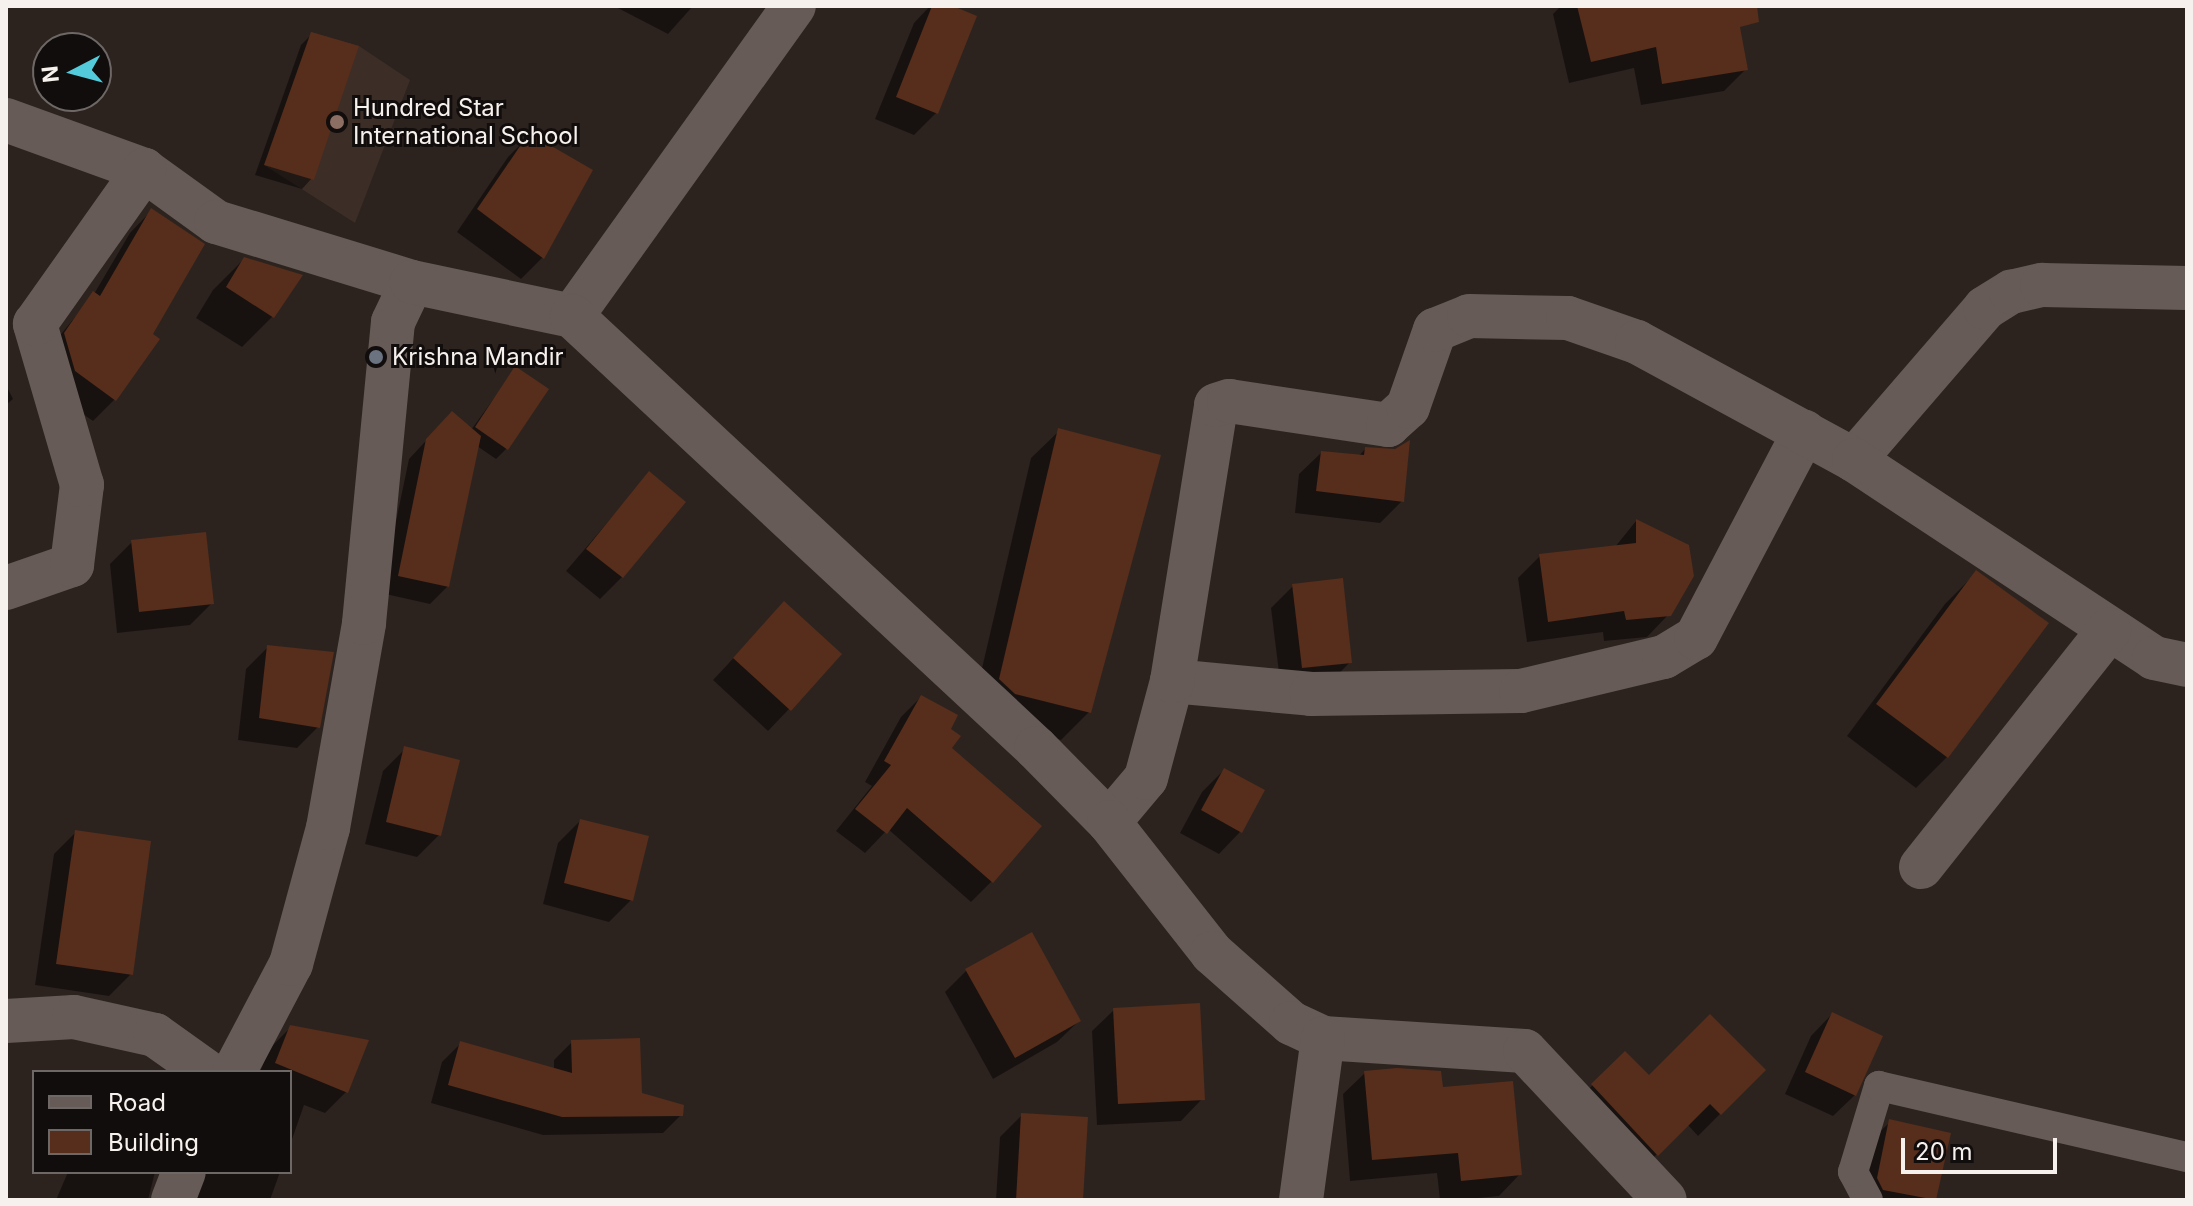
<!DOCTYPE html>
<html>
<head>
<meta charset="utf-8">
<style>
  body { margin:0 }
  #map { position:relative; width:2193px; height:1206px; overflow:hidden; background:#2c231f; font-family:Inter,sans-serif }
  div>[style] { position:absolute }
  .built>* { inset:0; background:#3c2d27 }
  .shadow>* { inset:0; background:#0007 }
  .building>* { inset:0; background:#572d1b }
  .lane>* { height:30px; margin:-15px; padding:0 15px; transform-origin:15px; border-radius:15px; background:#665b57 }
  .street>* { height:44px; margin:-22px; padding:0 22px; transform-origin:22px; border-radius:22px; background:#665b57 }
  .dots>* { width:22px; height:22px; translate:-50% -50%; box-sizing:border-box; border:4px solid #110d0c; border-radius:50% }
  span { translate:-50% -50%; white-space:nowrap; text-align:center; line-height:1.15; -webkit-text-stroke:6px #110d0c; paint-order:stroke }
  .poi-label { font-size:24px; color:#f7f1ee }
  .left { translate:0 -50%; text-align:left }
  .frame { position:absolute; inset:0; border:8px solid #f7f1ee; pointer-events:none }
  .legend { position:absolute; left:32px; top:1070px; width:260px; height:104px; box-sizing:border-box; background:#110d0c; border:2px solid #6d6866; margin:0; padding:10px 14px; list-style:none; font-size:24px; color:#f7f1ee }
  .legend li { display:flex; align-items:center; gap:16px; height:40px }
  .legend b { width:40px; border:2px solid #6d6866 }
  .north { position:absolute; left:32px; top:32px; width:80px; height:80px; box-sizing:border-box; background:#110d0c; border:2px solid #6d6866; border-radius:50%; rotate:264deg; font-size:22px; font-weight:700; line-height:32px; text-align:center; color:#f7f1ee }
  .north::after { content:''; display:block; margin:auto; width:28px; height:36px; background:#53cbda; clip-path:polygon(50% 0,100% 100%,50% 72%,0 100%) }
  .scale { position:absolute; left:1901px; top:1138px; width:156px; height:36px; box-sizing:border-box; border:4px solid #f7f1ee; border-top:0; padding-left:10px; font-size:24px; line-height:28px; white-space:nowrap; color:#f7f1ee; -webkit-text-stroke:6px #110d0c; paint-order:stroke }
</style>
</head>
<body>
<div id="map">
  <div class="built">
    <i style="clip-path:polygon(311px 32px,359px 46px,410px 80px,355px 223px,264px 165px)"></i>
  </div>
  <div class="shadow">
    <i style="clip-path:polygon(614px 6px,693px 6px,668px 34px)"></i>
    <i style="clip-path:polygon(930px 6px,948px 6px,936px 113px,914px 135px,875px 119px,914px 23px)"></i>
    <i style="clip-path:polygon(1561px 6px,1734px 6px,1746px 69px,1724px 91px,1641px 105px,1634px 68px,1569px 83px,1553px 14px)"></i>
    <i style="clip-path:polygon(311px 35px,312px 178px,302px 189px,255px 175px,301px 45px)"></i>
    <i style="clip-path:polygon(530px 135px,543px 257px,521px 279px,457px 232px,508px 157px)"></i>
    <i style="clip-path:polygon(151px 211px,115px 399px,93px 421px,53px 393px,43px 356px,94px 294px,130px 233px)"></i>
    <i style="clip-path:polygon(244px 259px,273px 316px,242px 347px,196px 318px,213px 290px)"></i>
    <i style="clip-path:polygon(516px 368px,507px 448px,496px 459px,477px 446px,448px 586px,430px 604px,381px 593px,409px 459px,435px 431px,471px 430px)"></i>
    <i style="clip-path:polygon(6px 385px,13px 399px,6px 405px)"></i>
    <i style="clip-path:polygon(1059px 431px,1089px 712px,1061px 740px,987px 721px,973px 707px,1031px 458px)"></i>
    <i style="clip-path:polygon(1365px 449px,1395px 451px,1402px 501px,1380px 523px,1295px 513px,1299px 474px,1321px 453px,1358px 457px)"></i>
    <i style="clip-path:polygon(649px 474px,622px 577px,600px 599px,566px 571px)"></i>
    <i style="clip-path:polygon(1636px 521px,1669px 614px,1647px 637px,1604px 641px,1603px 632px,1527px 642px,1518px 578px,1540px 556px,1615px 547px)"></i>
    <i style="clip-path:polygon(132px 542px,212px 603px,190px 625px,117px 633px,110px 564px)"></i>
    <i style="clip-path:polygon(1976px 573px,1947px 757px,1916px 788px,1847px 736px,1945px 604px)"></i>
    <i style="clip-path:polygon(1293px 586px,1350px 662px,1329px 684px,1281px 689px,1271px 608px)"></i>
    <i style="clip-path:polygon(784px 604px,789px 709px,768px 731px,713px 680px)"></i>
    <i style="clip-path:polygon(268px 647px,318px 727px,297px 748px,238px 740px,246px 669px)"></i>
    <i style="clip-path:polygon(921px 697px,948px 729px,949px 748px,992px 881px,971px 902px,888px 829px,865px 853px,836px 831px,872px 786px,865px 782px,901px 717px)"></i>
    <i style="clip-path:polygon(405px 749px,439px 835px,417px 857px,365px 844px,383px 771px)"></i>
    <i style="clip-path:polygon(1224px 770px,1240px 832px,1219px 854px,1180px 833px,1202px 792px)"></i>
    <i style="clip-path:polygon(580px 821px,631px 900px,609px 922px,543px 904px,558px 843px)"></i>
    <i style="clip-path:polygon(76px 832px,131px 974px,109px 996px,35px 985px,54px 854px)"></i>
    <i style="clip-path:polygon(967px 970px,1079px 1021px,1057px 1042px,993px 1079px,945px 992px)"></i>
    <i style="clip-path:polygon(1114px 1010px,1202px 1099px,1181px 1121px,1097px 1125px,1092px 1031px)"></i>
    <i style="clip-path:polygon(1832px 1014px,1855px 1095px,1833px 1116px,1785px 1094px,1811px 1036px)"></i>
    <i style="clip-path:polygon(291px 1027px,346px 1092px,325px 1113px,304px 1105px,290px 1145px,290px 1072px,260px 1072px,269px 1049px)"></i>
    <i style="clip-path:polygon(572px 1042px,640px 1094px,681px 1115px,663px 1133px,543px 1135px,431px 1103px,442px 1062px,460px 1044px,554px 1070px,554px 1060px)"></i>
    <i style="clip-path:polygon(1625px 1054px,1649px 1078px,1764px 1070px,1698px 1136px,1687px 1124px,1635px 1176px,1570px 1107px)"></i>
    <i style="clip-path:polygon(1365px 1073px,1441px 1089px,1520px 1174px,1499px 1196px,1457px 1200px,1440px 1200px,1437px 1173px,1350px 1181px,1343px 1094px)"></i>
    <i style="clip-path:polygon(1022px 1115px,1080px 1200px,996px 1200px,1000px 1137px)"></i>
    <i style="clip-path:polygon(1890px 1122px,1949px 1135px,1934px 1200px,1856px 1200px,1868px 1143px)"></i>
    <i style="clip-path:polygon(68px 1172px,155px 1172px,148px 1200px,56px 1200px)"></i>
    <i style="clip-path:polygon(195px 1172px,280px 1172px,270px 1200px,186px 1200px)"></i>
  </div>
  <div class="building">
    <i style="clip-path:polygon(932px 6px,953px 6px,977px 16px,938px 114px,896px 97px)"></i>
    <i style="clip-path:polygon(1577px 6px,1757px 6px,1759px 22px,1740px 27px,1748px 70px,1662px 84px,1656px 47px,1591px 62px)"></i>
    <i style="clip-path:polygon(311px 32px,359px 46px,314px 180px,264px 165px)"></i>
    <i style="clip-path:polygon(529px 133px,593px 170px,544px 259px,477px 209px)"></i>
    <i style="clip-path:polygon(151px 208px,205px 244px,153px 334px,160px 339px,116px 401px,75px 371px,64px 333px,93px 291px,100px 296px)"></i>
    <i style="clip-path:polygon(244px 257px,303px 275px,274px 318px,226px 287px)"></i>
    <i style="clip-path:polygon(515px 366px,549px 389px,508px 450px,475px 427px)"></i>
    <i style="clip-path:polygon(452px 411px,481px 436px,449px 587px,398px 576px,426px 439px)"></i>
    <i style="clip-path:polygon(1058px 428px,1161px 455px,1091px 713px,1015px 694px,999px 679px)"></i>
    <i style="clip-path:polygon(1410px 440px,1404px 502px,1316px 491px,1321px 451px,1364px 455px,1365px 447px,1395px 449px)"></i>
    <i style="clip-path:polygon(649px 471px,686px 502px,623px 578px,586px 549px)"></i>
    <i style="clip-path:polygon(1636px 519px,1689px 545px,1694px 576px,1671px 616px,1626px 620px,1624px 611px,1548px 622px,1539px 554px,1636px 543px)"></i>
    <i style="clip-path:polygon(206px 532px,214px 604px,139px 612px,131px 540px)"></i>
    <i style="clip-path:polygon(1976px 570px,2049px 623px,1948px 758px,1876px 704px)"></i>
    <i style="clip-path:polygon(1343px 578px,1352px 663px,1302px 668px,1292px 584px)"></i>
    <i style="clip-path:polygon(784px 601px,842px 654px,791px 711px,733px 658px)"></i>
    <i style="clip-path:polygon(267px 645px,334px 652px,320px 728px,259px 718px)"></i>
    <i style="clip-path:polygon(921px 695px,958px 715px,951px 729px,961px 736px,952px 748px,1042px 826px,993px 883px,907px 808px,887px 834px,855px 809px,891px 765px,884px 761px)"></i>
    <i style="clip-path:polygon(404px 746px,460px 760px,441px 836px,386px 822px)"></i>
    <i style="clip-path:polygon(1224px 768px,1265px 790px,1242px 833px,1201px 810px)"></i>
    <i style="clip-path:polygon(580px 819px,649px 836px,633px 901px,564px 883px)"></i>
    <i style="clip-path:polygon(75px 830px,151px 841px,133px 975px,56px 964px)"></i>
    <i style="clip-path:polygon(1032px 932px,1081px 1021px,1015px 1058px,965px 969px)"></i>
    <i style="clip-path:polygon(1200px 1003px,1205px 1100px,1118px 1104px,1113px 1008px)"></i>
    <i style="clip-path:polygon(1832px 1012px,1883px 1036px,1856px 1096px,1805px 1072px)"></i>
    <i style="clip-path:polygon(1710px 1014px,1766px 1070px,1721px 1115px,1710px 1104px,1658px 1156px,1591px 1084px,1625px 1051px,1649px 1075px)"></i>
    <i style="clip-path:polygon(290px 1025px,369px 1040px,348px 1093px,275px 1063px)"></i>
    <i style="clip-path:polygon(640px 1038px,642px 1093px,684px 1105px,683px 1116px,562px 1117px,448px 1085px,460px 1041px,572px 1073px,571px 1040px)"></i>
    <i style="clip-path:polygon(1397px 1068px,1441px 1071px,1443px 1087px,1513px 1081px,1522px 1175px,1461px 1181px,1458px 1153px,1372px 1160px,1364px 1071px)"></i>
    <i style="clip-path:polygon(1021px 1113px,1088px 1117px,1083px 1200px,1016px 1200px)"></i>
    <i style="clip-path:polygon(1889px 1119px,1951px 1133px,1936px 1200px,1883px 1190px,1877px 1178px)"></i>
  </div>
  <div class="lane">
    <i style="left:1868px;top:1200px;width:32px;rotate:-118deg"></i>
    <i style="left:1853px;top:1172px;width:90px;rotate:-73.2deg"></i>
    <i style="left:1879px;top:1086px;width:316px;rotate:13deg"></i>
  </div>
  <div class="street">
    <i style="left:6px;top:120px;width:147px;rotate:19.9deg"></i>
    <i style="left:144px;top:170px;width:89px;rotate:35.8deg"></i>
    <i style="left:216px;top:222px;width:205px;rotate:17deg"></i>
    <i style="left:572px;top:316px;width:381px;rotate:-54.4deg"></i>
    <i style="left:1854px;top:460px;width:201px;rotate:-49.2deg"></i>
    <i style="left:1985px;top:308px;width:31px;rotate:-32deg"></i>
    <i style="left:2011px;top:292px;width:32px;rotate:-13deg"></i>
    <i style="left:2042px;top:285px;width:145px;rotate:1.2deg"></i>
    <i style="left:6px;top:588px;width:70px;rotate:-19.2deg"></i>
    <i style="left:72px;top:565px;width:81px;rotate:-82.9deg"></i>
    <i style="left:82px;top:485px;width:168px;rotate:-106.3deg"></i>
    <i style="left:35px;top:324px;width:189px;rotate:-54.7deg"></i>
    <i style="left:1172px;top:681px;width:140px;rotate:5.3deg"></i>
    <i style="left:1311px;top:694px;width:210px;rotate:-0.8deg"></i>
    <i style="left:1521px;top:691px;width:147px;rotate:-13.4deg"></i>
    <i style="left:1664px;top:657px;width:37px;rotate:-31deg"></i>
    <i style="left:1696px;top:638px;width:233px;rotate:-62.3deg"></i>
    <i style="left:1109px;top:822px;width:57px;rotate:-49.9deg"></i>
    <i style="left:1146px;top:778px;width:100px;rotate:-75deg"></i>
    <i style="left:1172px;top:681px;width:279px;rotate:-80.9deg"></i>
    <i style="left:1216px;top:405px;width:14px;rotate:-17deg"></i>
    <i style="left:1229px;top:401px;width:161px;rotate:8.6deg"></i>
    <i style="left:1388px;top:425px;width:27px;rotate:-42deg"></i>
    <i style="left:1408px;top:407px;width:82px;rotate:-70.7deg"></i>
    <i style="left:1435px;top:330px;width:37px;rotate:-22deg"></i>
    <i style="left:1469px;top:316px;width:99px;rotate:1.2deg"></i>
    <i style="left:1568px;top:318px;width:73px;rotate:19.2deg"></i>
    <i style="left:1637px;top:342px;width:247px;rotate:28.5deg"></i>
    <i style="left:1854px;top:460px;width:359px;rotate:33.4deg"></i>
    <i style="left:2154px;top:658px;width:34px;rotate:12deg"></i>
    <i style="left:1921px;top:867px;width:303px;rotate:-51.6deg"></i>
    <i style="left:6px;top:1021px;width:68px;rotate:-3.4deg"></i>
    <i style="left:74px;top:1017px;width:83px;rotate:12.5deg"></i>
    <i style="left:155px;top:1035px;width:64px;rotate:35.4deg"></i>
    <i style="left:234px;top:1072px;width:122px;rotate:-62.2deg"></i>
    <i style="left:291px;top:964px;width:141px;rotate:-74.8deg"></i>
    <i style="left:328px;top:828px;width:208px;rotate:-80deg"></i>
    <i style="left:364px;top:623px;width:302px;rotate:-84.5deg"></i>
    <i style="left:393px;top:322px;width:44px;rotate:-64.6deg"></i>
    <i style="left:412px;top:282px;width:164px;rotate:12deg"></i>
    <i style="left:572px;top:316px;width:634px;rotate:42.95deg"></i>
    <i style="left:1036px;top:748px;width:104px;rotate:45.4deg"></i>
    <i style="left:1109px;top:822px;width:167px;rotate:51.8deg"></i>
    <i style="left:1212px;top:953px;width:106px;rotate:41.5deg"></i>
    <i style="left:1291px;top:1023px;width:35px;rotate:25deg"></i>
    <i style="left:1323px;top:1038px;width:202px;rotate:3.7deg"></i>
    <i style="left:1525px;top:1051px;width:204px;rotate:46.8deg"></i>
    <i style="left:173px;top:1200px;width:30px;rotate:-69deg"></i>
    <i style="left:1301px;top:1200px;width:163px;rotate:-82.3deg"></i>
  </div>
  <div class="dots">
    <i style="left:337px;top:122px;background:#8d6e63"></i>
    <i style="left:376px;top:357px;background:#6b7280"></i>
  </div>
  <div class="poi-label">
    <span class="left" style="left:353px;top:122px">Hundred Star<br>International School</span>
    <span class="left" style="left:392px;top:357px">Krishna Mandir</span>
  </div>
  <div class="frame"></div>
  <ul class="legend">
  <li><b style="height:10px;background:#665b57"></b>Road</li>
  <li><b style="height:22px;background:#572d1b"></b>Building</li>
  </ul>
  <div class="north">N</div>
  <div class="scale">20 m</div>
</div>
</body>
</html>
